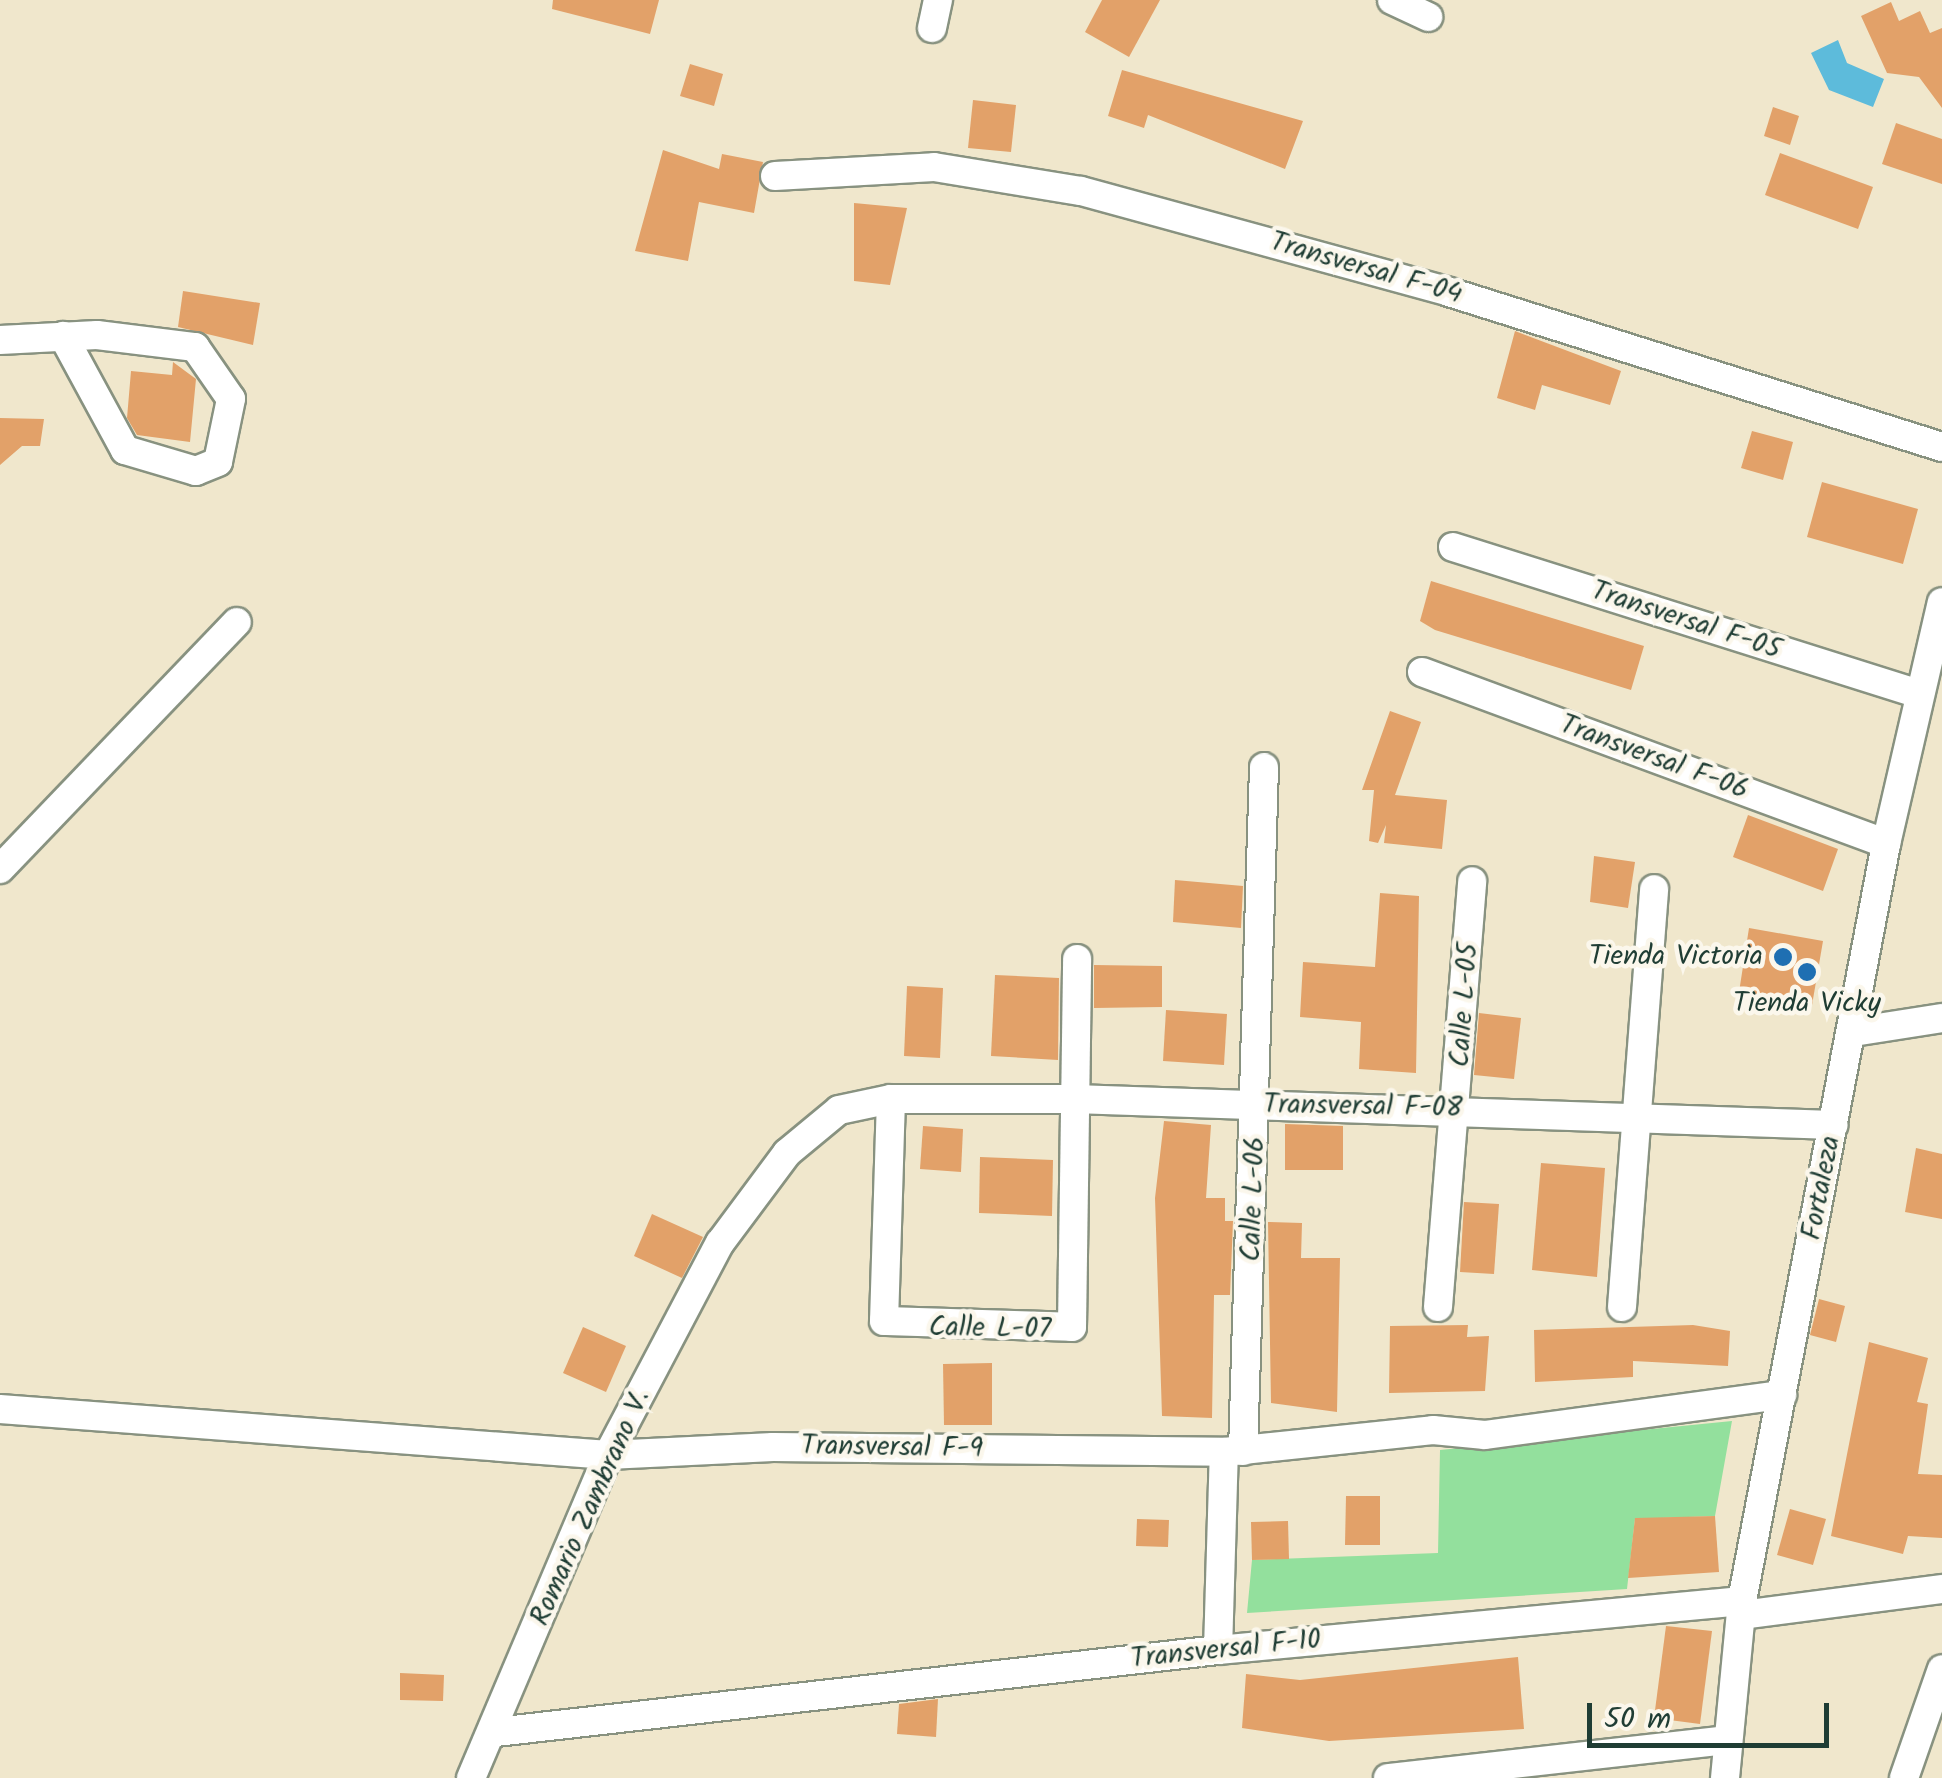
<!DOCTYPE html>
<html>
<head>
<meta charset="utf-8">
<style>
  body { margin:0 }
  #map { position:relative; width:1942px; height:1778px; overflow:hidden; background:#f0e7cc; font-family:Kalam,sans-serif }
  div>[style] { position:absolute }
  .green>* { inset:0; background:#93e09d }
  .water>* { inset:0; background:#5dbbdb }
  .building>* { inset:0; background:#e2a169 }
  .roads { filter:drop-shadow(2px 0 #889280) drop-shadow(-2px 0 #889280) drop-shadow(0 2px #889280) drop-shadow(0 -2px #889280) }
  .minor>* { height:28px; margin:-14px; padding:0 14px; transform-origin:14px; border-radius:14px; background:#fff }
  .dots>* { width:28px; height:28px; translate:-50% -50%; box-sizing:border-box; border:5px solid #fbf7ec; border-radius:50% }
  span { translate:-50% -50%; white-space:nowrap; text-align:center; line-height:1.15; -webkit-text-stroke:9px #fbf7ec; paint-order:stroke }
  .street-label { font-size:28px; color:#1f3d34 }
  .poi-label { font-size:28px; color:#1f3d34 }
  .right { translate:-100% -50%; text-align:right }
  .scale { position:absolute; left:1587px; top:1703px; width:242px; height:45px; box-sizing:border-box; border:5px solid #1f3d34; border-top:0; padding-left:12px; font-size:30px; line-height:35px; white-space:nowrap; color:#1f3d34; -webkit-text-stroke:8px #fbf7ec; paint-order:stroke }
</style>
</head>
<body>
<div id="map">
  <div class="green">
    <i style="clip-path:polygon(1732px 1421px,1715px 1516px,1635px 1519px,1627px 1589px,1247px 1613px,1252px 1560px,1438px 1553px,1440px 1450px)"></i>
  </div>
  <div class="water">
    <i style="clip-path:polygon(1838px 40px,1847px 63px,1884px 79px,1873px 107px,1829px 90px,1811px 53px)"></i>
  </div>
  <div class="building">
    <i style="clip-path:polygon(553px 0,659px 0,650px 34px,552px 9px)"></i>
    <i style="clip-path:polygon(1102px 0,1160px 0,1129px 57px,1085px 32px)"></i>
    <i style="clip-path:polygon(1891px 2px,1899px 21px,1920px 11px,1930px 33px,1942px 28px,1942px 108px,1919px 77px,1887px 73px,1861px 16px)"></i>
    <i style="clip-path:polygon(690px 64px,723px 74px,714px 106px,680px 96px)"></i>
    <i style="clip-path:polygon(1122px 70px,1303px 121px,1285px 169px,1148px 115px,1144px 128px,1108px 116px)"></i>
    <i style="clip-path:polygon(973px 100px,1016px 105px,1011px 152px,968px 148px)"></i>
    <i style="clip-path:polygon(1773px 107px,1799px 116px,1790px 145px,1764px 136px)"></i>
    <i style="clip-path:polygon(1896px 123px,1942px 139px,1942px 184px,1882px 164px)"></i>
    <i style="clip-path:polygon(663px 150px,719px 169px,722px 154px,763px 162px,754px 213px,699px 202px,688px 261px,635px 251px)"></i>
    <i style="clip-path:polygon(1780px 153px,1873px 187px,1858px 229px,1765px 195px)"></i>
    <i style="clip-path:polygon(854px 203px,907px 208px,890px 285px,854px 281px)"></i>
    <i style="clip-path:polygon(183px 291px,260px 303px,253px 345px,178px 327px)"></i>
    <i style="clip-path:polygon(1515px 331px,1621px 371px,1610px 405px,1542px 385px,1535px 410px,1497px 398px)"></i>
    <i style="clip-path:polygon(173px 362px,196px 379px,190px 442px,137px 435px,127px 418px,131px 371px,172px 375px)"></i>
    <i style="clip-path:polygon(0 418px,44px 419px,40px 446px,22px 446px,0 465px)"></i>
    <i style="clip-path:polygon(1752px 431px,1793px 442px,1783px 480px,1741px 468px)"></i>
    <i style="clip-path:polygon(1822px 482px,1918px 509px,1903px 564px,1807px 537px)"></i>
    <i style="clip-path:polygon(1431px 581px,1644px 646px,1631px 690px,1435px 630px,1420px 621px)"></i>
    <i style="clip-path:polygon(1390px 711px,1421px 722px,1395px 795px,1447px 800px,1442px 849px,1384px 843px,1386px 825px,1378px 843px,1369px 841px,1374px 790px,1362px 790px)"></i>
    <i style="clip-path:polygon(1748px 815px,1838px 849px,1823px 891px,1733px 857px)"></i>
    <i style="clip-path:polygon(1594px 856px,1635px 862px,1628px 908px,1590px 902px)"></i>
    <i style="clip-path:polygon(1175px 880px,1243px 886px,1241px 928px,1173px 922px)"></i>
    <i style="clip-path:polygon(1380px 893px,1419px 896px,1416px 1073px,1359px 1069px,1361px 1022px,1300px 1017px,1303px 962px,1375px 967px)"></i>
    <i style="clip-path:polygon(1749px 928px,1823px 941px,1812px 1005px,1739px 992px)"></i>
    <i style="clip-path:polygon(1094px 965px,1162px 966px,1162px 1007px,1094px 1008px)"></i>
    <i style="clip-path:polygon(995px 975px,1059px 978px,1058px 1060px,991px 1056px)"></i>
    <i style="clip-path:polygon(907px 986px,943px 988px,940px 1058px,904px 1056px)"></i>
    <i style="clip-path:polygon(1166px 1010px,1227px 1014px,1224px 1065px,1163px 1061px)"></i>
    <i style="clip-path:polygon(1479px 1013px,1521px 1018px,1514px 1079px,1474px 1075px)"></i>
    <i style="clip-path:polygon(1164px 1121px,1211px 1125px,1206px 1198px,1225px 1198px,1225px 1221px,1233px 1221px,1230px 1295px,1214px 1295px,1212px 1418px,1162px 1416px,1155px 1198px)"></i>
    <i style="clip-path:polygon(1285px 1124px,1343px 1126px,1343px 1170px,1285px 1170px)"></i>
    <i style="clip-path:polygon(923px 1126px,963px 1129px,961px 1172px,920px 1169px)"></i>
    <i style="clip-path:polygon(1916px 1148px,1942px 1154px,1942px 1219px,1905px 1212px)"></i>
    <i style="clip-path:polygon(980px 1157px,1053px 1160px,1052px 1216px,979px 1213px)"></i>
    <i style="clip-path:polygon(1541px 1163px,1605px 1168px,1597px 1277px,1532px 1270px)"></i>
    <i style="clip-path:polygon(1464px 1202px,1499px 1204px,1494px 1274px,1460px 1272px)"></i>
    <i style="clip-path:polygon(652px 1214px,703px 1237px,682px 1278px,634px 1256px)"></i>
    <i style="clip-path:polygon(1268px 1222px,1302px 1223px,1301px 1258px,1340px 1258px,1337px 1412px,1271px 1403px)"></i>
    <i style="clip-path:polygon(1819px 1299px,1845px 1306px,1836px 1342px,1810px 1335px)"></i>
    <i style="clip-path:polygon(1468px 1325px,1467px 1337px,1489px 1336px,1485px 1391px,1389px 1393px,1390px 1326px)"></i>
    <i style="clip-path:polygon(1693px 1325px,1730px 1331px,1728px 1366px,1633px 1361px,1633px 1377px,1535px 1382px,1534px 1330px)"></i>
    <i style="clip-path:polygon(583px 1327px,626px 1346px,606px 1392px,563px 1373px)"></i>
    <i style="clip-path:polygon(1869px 1342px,1928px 1358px,1917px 1402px,1928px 1404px,1918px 1474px,1942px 1475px,1942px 1538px,1908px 1536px,1903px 1554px,1831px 1536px)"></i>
    <i style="clip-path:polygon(992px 1363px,992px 1425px,944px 1425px,943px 1364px)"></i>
    <i style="clip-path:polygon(1346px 1496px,1380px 1496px,1380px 1545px,1345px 1545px)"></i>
    <i style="clip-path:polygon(1790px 1509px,1826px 1519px,1813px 1565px,1777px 1555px)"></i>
    <i style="clip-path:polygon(1715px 1516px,1719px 1572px,1628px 1578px,1635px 1518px)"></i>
    <i style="clip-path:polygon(1137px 1519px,1169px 1520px,1168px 1547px,1136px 1546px)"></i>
    <i style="clip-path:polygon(1288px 1521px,1289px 1559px,1252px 1560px,1251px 1522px)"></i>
    <i style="clip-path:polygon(1666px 1626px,1712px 1631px,1700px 1724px,1654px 1718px)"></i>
    <i style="clip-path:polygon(1518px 1657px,1524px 1729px,1329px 1741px,1242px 1728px,1246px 1674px,1300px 1680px)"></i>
    <i style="clip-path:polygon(400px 1673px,444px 1675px,443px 1701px,400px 1700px)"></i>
    <i style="clip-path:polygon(938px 1699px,936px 1737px,897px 1734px,899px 1704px)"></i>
  </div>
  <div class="roads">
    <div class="minor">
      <i style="left:1392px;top:0;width:40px;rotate:25deg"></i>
      <i style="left:932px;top:28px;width:29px;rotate:-78deg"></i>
      <i style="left:775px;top:176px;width:159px;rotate:-3.2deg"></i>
      <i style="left:934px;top:167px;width:149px;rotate:9.3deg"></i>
      <i style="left:1081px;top:191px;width:382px;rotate:15.3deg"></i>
      <i style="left:1449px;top:292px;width:517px;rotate:17.45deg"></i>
      <i style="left:0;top:340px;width:97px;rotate:-3deg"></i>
      <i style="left:97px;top:335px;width:99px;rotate:7deg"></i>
      <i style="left:195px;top:347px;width:63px;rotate:55.3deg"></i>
      <i style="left:231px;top:399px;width:64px;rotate:101.7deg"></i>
      <i style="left:218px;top:462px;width:24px;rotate:158deg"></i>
      <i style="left:196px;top:471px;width:74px;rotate:-163.5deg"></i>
      <i style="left:125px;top:450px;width:130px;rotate:-118.5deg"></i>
      <i style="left:1453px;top:547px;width:488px;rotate:17.5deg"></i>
      <i style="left:1422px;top:672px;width:495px;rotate:20.3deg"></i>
      <i style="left:0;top:869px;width:342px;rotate:-46.2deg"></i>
      <i style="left:1853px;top:1032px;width:90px;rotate:-8.9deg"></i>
      <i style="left:891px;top:1099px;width:222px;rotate:91.8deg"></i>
      <i style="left:884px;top:1321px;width:188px;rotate:1.8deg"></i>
      <i style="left:1072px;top:1327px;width:368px;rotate:-89.2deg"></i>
      <i style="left:1438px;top:1307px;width:427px;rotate:-85.4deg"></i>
      <i style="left:1622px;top:1307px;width:419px;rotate:-85.6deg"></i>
      <i style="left:0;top:1409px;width:610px;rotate:4.33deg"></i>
      <i style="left:608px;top:1455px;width:165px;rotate:-2.8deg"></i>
      <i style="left:773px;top:1447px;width:451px;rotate:0.6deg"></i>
      <i style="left:1224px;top:1452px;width:210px;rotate:-6deg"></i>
      <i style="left:1433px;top:1430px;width:52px;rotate:5.5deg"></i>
      <i style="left:1485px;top:1435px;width:300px;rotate:-7.7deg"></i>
      <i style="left:1243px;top:1451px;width:684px;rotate:-88.24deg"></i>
      <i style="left:1218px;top:1650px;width:198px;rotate:-88.3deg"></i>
      <i style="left:496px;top:1732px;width:727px;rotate:-6.48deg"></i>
      <i style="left:1218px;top:1650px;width:526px;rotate:-5.34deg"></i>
      <i style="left:1742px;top:1601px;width:14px;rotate:94deg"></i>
      <i style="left:1741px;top:1615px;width:203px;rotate:-7.4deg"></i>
      <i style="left:471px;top:1778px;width:351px;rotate:-67deg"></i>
      <i style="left:608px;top:1455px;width:240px;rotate:-62.2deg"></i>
      <i style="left:720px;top:1243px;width:112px;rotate:-53.3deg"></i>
      <i style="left:787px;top:1153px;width:67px;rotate:-39.6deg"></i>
      <i style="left:839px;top:1110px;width:53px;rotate:-11.9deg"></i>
      <i style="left:891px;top:1099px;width:183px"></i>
      <i style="left:1074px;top:1099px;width:760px;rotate:1.96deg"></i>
      <i style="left:1388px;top:1778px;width:342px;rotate:-6.4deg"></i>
      <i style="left:1725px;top:1778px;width:178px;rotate:-84.5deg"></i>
      <i style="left:1742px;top:1601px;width:771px;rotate:-79.23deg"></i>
      <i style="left:1886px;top:844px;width:248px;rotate:-77deg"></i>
      <i style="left:1904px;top:1778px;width:115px;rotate:-70.8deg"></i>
    </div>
  </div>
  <div class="dots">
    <i style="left:1783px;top:957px;background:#1f6fb2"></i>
    <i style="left:1807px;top:972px;background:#1f6fb2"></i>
  </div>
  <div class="street-label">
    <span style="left:1366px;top:269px;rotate:16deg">Transversal F-04</span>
    <span style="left:1686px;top:621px;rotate:18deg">Transversal F-05</span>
    <span style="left:1654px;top:758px;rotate:20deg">Transversal F-06</span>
    <span style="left:1465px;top:1005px;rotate:-86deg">Calle L-05</span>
    <span style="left:1363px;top:1107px;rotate:1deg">Transversal F-08</span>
    <span style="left:1822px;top:1188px;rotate:-79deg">Fortaleza</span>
    <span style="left:1254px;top:1199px;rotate:-88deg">Calle L-06</span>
    <span style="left:990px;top:1329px;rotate:1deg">Calle L-07</span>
    <span style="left:892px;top:1448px;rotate:1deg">Transversal F-9</span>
    <span style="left:591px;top:1508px;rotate:-66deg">Romario Zambrano V.</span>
    <span style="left:1226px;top:1650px;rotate:-6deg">Transversal F-10</span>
  </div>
  <div class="poi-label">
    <span class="right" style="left:1763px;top:957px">Tienda Victoria</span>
    <span style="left:1807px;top:1004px">Tienda Vicky</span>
  </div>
  <div class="scale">50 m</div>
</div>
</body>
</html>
